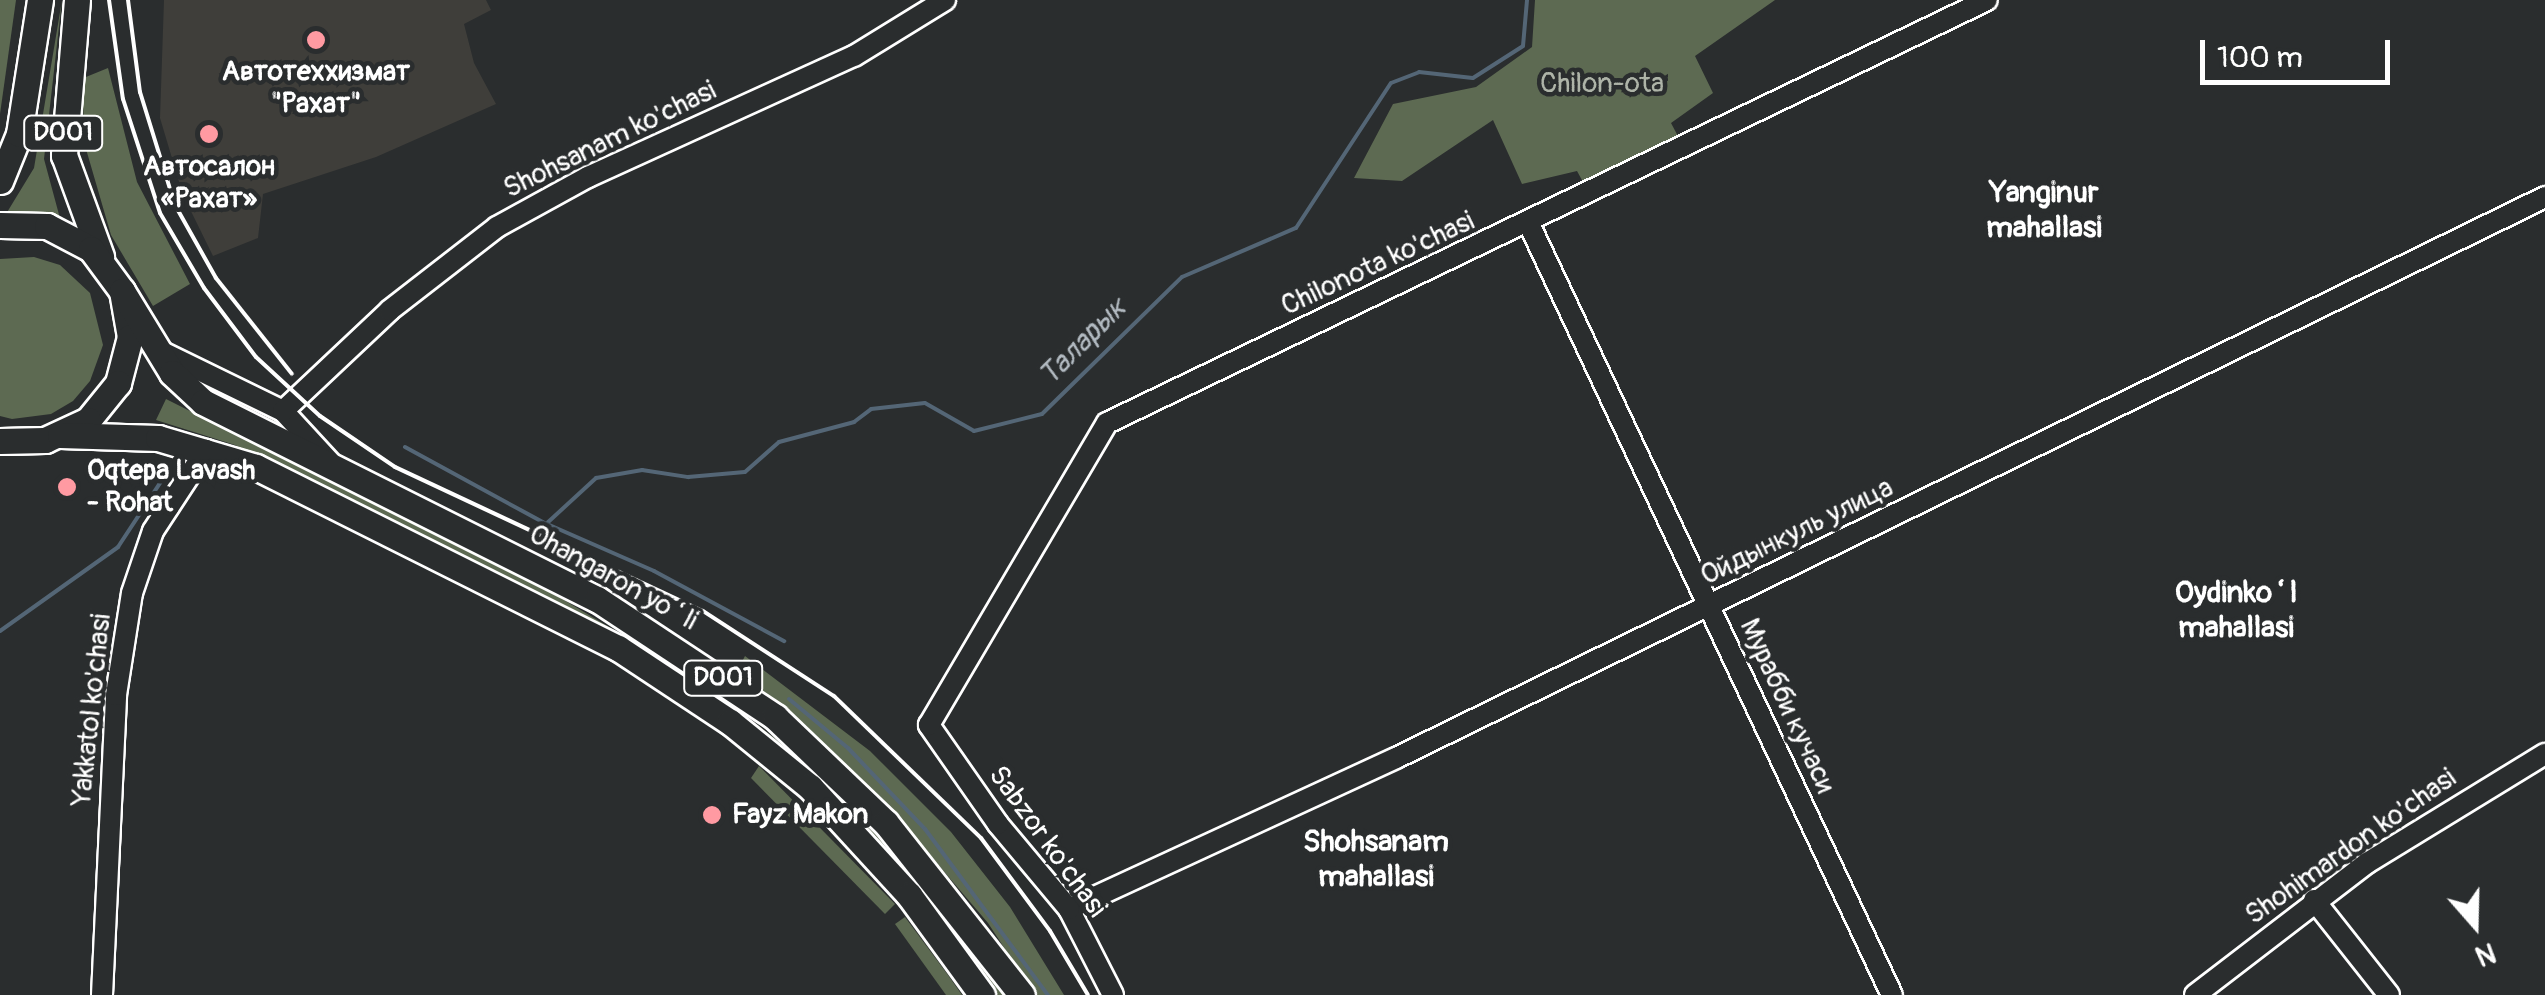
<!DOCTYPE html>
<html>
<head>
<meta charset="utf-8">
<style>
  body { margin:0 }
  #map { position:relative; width:2545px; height:995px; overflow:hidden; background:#2a2d2e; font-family:Pangolin,sans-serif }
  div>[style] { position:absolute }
  .built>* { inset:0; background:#3f3e3a }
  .green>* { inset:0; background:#5d6a52 }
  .stream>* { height:4px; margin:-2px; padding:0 2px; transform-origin:2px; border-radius:2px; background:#546676 }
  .roads { filter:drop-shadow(2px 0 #fff) drop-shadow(-2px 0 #fff) drop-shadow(0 2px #fff) drop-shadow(0 -2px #fff) }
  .secondary>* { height:20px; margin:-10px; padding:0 10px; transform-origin:10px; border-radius:10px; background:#2a2d2e }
  .highway>* { height:25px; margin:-12.5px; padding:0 12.5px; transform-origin:12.5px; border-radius:12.5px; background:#2a2d2e }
  .rail>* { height:4px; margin:-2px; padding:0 2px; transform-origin:2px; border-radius:2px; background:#fff }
  .dots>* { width:28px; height:28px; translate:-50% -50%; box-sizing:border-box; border:5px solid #2a2d2e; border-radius:50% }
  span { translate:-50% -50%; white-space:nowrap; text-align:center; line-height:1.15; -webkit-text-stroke:9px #2a2d2e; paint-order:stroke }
  .shield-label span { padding:2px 8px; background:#2a2d2e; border:2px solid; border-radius:8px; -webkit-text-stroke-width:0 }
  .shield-label { font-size:25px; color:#fff; font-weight:700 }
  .poi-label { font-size:28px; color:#fff; font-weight:700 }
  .left { translate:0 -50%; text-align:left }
  .park-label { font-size:28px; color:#aeb4a8 }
  .street-label { font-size:28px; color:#fff }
  .neighbourhood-label { font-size:30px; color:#fff; font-weight:700 }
  .water-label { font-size:30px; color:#b2bac1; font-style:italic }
  .north { position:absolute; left:2425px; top:875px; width:100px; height:100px; -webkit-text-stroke:8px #2a2d2e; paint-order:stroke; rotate:160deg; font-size:28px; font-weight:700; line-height:40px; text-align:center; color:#fff }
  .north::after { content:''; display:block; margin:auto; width:35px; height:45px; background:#fff; clip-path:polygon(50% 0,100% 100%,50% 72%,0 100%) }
  .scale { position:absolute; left:2200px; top:40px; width:190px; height:45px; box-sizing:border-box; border:5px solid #fff; border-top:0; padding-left:12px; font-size:30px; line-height:35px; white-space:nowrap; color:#fff; -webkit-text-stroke:8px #2a2d2e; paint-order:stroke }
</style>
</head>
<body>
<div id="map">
  <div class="built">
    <i style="clip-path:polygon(164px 0,486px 0,491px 10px,464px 24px,474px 63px,496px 104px,376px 157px,263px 194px,258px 238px,213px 256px,183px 195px,160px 118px)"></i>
  </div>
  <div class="green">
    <i style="clip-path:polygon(0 0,16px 0,0 114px)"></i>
    <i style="clip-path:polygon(62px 0,44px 159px,61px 222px,6px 214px,34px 168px)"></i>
    <i style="clip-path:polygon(1535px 0,1775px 0,1695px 56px,1713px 93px,1671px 123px,1680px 140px,1583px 182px,1577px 171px,1522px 184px,1493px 120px,1402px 181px,1354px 178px,1393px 104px,1476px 87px,1532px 47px)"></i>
    <i style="clip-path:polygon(108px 68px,137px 182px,190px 284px,153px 306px,111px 235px,86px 149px,81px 79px)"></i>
    <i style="clip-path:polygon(34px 257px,60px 265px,90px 293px,103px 345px,90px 381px,73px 401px,51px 414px,12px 419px,0 416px,0 259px)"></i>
    <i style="clip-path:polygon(166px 399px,559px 597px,704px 684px,798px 756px,874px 831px,1004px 995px,996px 995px,794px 763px,393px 524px,235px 445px,156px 420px)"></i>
    <i style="clip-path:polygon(745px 656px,870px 751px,951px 832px,1010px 907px,1064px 995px,1035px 995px,988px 923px,888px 806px,792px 715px,736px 673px)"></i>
    <i style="clip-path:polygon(759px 766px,895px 904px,885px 914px,751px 778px)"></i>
    <i style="clip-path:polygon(905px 917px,948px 975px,962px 995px,946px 995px,895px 924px)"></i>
  </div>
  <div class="stream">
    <i style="left:405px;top:447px;width:161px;rotate:28.6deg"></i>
    <i style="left:546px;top:524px;width:68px;rotate:-42.6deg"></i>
    <i style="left:596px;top:478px;width:47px;rotate:-9.9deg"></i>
    <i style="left:642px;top:470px;width:47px;rotate:8.7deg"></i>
    <i style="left:688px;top:477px;width:57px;rotate:-5deg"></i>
    <i style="left:745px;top:472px;width:45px;rotate:-41.4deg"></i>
    <i style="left:779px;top:442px;width:78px;rotate:-14.9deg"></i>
    <i style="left:854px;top:422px;width:21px;rotate:-37deg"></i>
    <i style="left:871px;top:409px;width:54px;rotate:-6.3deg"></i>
    <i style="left:925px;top:403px;width:56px;rotate:29.7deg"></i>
    <i style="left:974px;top:431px;width:70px;rotate:-14deg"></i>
    <i style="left:1042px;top:414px;width:196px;rotate:-44.4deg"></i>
    <i style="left:1182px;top:277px;width:124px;rotate:-23.3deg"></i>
    <i style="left:1296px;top:228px;width:173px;rotate:-56.8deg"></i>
    <i style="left:1391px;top:83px;width:30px;rotate:-21deg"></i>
    <i style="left:1419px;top:72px;width:54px;rotate:6.3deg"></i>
    <i style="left:1473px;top:78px;width:59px;rotate:-32.6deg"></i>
    <i style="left:1523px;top:46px;width:46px;rotate:-85deg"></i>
    <i style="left:547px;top:524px;width:117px;rotate:23.7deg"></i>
    <i style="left:654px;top:571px;width:148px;rotate:28.3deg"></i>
    <i style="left:0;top:631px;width:145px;rotate:-35.4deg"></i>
    <i style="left:118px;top:547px;width:80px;rotate:-56.7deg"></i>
    <i style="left:789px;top:699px;width:77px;rotate:39.7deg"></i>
    <i style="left:848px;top:748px;width:112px;rotate:46.5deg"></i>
    <i style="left:925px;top:829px;width:207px;rotate:53.5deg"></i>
  </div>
  <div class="roads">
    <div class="secondary">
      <i style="left:1529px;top:224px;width:852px;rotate:64.79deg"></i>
      <i style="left:158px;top:350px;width:139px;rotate:26deg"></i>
      <i style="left:283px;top:411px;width:69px;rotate:47.3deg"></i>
      <i style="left:283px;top:411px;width:147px;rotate:-43.3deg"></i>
      <i style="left:390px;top:310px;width:135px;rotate:-37.8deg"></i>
      <i style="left:497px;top:227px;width:104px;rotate:-28.8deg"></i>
      <i style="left:588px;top:177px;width:292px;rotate:-24.5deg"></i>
      <i style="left:854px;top:56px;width:107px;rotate:-31.6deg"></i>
      <i style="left:2314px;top:900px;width:121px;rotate:51.7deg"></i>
      <i style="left:1069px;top:909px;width:360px;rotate:-24.8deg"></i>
      <i style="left:1396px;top:758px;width:1279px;rotate:-26.02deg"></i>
      <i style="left:102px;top:995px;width:300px;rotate:-87.3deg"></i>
      <i style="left:116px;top:695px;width:103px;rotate:-81.1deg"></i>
      <i style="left:132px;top:593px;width:65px;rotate:-71.3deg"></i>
      <i style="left:153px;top:531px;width:97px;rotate:-56.8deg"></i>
      <i style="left:1113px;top:995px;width:97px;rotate:-117.1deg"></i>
      <i style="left:1069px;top:909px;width:111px;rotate:-129.9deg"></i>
      <i style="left:998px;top:824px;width:121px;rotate:-124.9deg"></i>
      <i style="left:929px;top:725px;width:351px;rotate:-59.5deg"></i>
      <i style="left:1107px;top:423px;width:976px;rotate:-25.67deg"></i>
      <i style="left:2195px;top:995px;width:217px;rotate:-37.5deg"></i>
      <i style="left:2367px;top:863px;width:209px;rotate:-31.5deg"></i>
    </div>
    <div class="highway">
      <i style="left:77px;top:0;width:156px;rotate:94.8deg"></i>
      <i style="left:64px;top:155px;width:108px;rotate:69.9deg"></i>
      <i style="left:0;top:181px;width:51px;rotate:-68deg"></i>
      <i style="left:19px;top:134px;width:136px;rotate:-81.1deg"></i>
      <i style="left:0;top:225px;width:47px;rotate:1.2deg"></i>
      <i style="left:47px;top:226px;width:50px;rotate:27.6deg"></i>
      <i style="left:91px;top:249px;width:52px;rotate:53.6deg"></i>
      <i style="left:122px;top:291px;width:47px;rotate:80.1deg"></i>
      <i style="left:130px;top:337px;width:48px;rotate:104.6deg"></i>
      <i style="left:118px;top:383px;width:48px;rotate:129deg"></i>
      <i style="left:88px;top:420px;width:47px;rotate:155.1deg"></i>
      <i style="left:45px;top:440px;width:45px;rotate:178.7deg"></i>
      <i style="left:122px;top:291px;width:96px;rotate:58.6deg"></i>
      <i style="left:172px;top:373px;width:42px;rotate:43.1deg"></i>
      <i style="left:203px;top:402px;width:441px;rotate:26.6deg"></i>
      <i style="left:597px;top:599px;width:214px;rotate:33.5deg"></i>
      <i style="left:775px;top:717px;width:153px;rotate:43.7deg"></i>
      <i style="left:886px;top:823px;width:219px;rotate:51.7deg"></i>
      <i style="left:60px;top:435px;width:98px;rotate:1.8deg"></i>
      <i style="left:158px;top:438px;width:102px;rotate:16.5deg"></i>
      <i style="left:256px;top:467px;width:405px;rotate:26.6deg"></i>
      <i style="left:618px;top:648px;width:134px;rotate:33.5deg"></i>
      <i style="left:730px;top:722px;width:103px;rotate:39.1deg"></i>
      <i style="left:810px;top:787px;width:147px;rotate:47.5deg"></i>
      <i style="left:909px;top:895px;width:124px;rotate:53.9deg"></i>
    </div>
  </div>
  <div class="rail">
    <i style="left:109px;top:0;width:100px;rotate:82deg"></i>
    <i style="left:123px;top:99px;width:120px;rotate:72deg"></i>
    <i style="left:160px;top:213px;width:87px;rotate:59.6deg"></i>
    <i style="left:204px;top:288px;width:86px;rotate:53deg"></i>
    <i style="left:256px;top:357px;width:87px;rotate:42.7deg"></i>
    <i style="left:320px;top:416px;width:91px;rotate:34.2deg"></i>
    <i style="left:395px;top:467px;width:340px;rotate:25.1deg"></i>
    <i style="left:703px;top:611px;width:156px;rotate:33deg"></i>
    <i style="left:834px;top:696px;width:204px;rotate:44deg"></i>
    <i style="left:981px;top:838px;width:116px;rotate:53.4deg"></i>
    <i style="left:1050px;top:931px;width:74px;rotate:59.3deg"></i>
    <i style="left:128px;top:0;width:93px;rotate:82.6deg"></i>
    <i style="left:140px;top:92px;width:118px;rotate:72.8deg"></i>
    <i style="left:175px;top:205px;width:84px;rotate:60.7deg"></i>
    <i style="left:216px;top:278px;width:122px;rotate:51.6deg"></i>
  </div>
  <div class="dots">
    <i style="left:316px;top:40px;background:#ff9aa2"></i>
    <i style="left:209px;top:134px;background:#ff9aa2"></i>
    <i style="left:67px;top:487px;background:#ff9aa2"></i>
    <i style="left:712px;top:815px;background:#ff9aa2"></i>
  </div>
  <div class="shield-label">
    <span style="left:63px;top:133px">D001</span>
    <span style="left:723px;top:678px">D001</span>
  </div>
  <div class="poi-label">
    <span style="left:316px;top:88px">Автотеххизмат<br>"Рахат"</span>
    <span style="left:209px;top:183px">Автосалон<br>«Рахат»</span>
    <span class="left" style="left:87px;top:487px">Oqtepa Lavash<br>- Rohat</span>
    <span class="left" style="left:732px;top:815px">Fayz Makon</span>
  </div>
  <div class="park-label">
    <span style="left:1602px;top:84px">Chilon-ota</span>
  </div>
  <div class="street-label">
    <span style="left:610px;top:140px;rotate:-26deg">Shohsanam ko'chasi</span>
    <span style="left:1378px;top:264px;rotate:-25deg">Chilonota ko'chasi</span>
    <span style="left:1797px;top:532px;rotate:-26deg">Ойдынкуль улица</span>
    <span style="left:613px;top:578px;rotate:29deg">Ohangaron yoʻli</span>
    <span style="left:1787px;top:706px;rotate:65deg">Мурабби кучаси</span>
    <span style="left:92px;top:710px;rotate:-84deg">Yakkatol ko'chasi</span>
    <span style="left:1047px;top:842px;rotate:54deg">Sabzor ko'chasi</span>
    <span style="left:2351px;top:847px;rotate:-35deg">Shohimardon ko'chasi</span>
  </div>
  <div class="neighbourhood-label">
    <span style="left:2044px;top:210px">Yanginur<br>mahallasi</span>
    <span style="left:2236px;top:610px">Oydinkoʻl<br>mahallasi</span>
    <span style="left:1376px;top:859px">Shohsanam<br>mahallasi</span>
  </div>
  <div class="water-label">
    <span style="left:1083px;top:342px;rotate:-45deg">Таларык</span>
  </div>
  <div class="north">N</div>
  <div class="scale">100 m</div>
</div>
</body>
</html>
